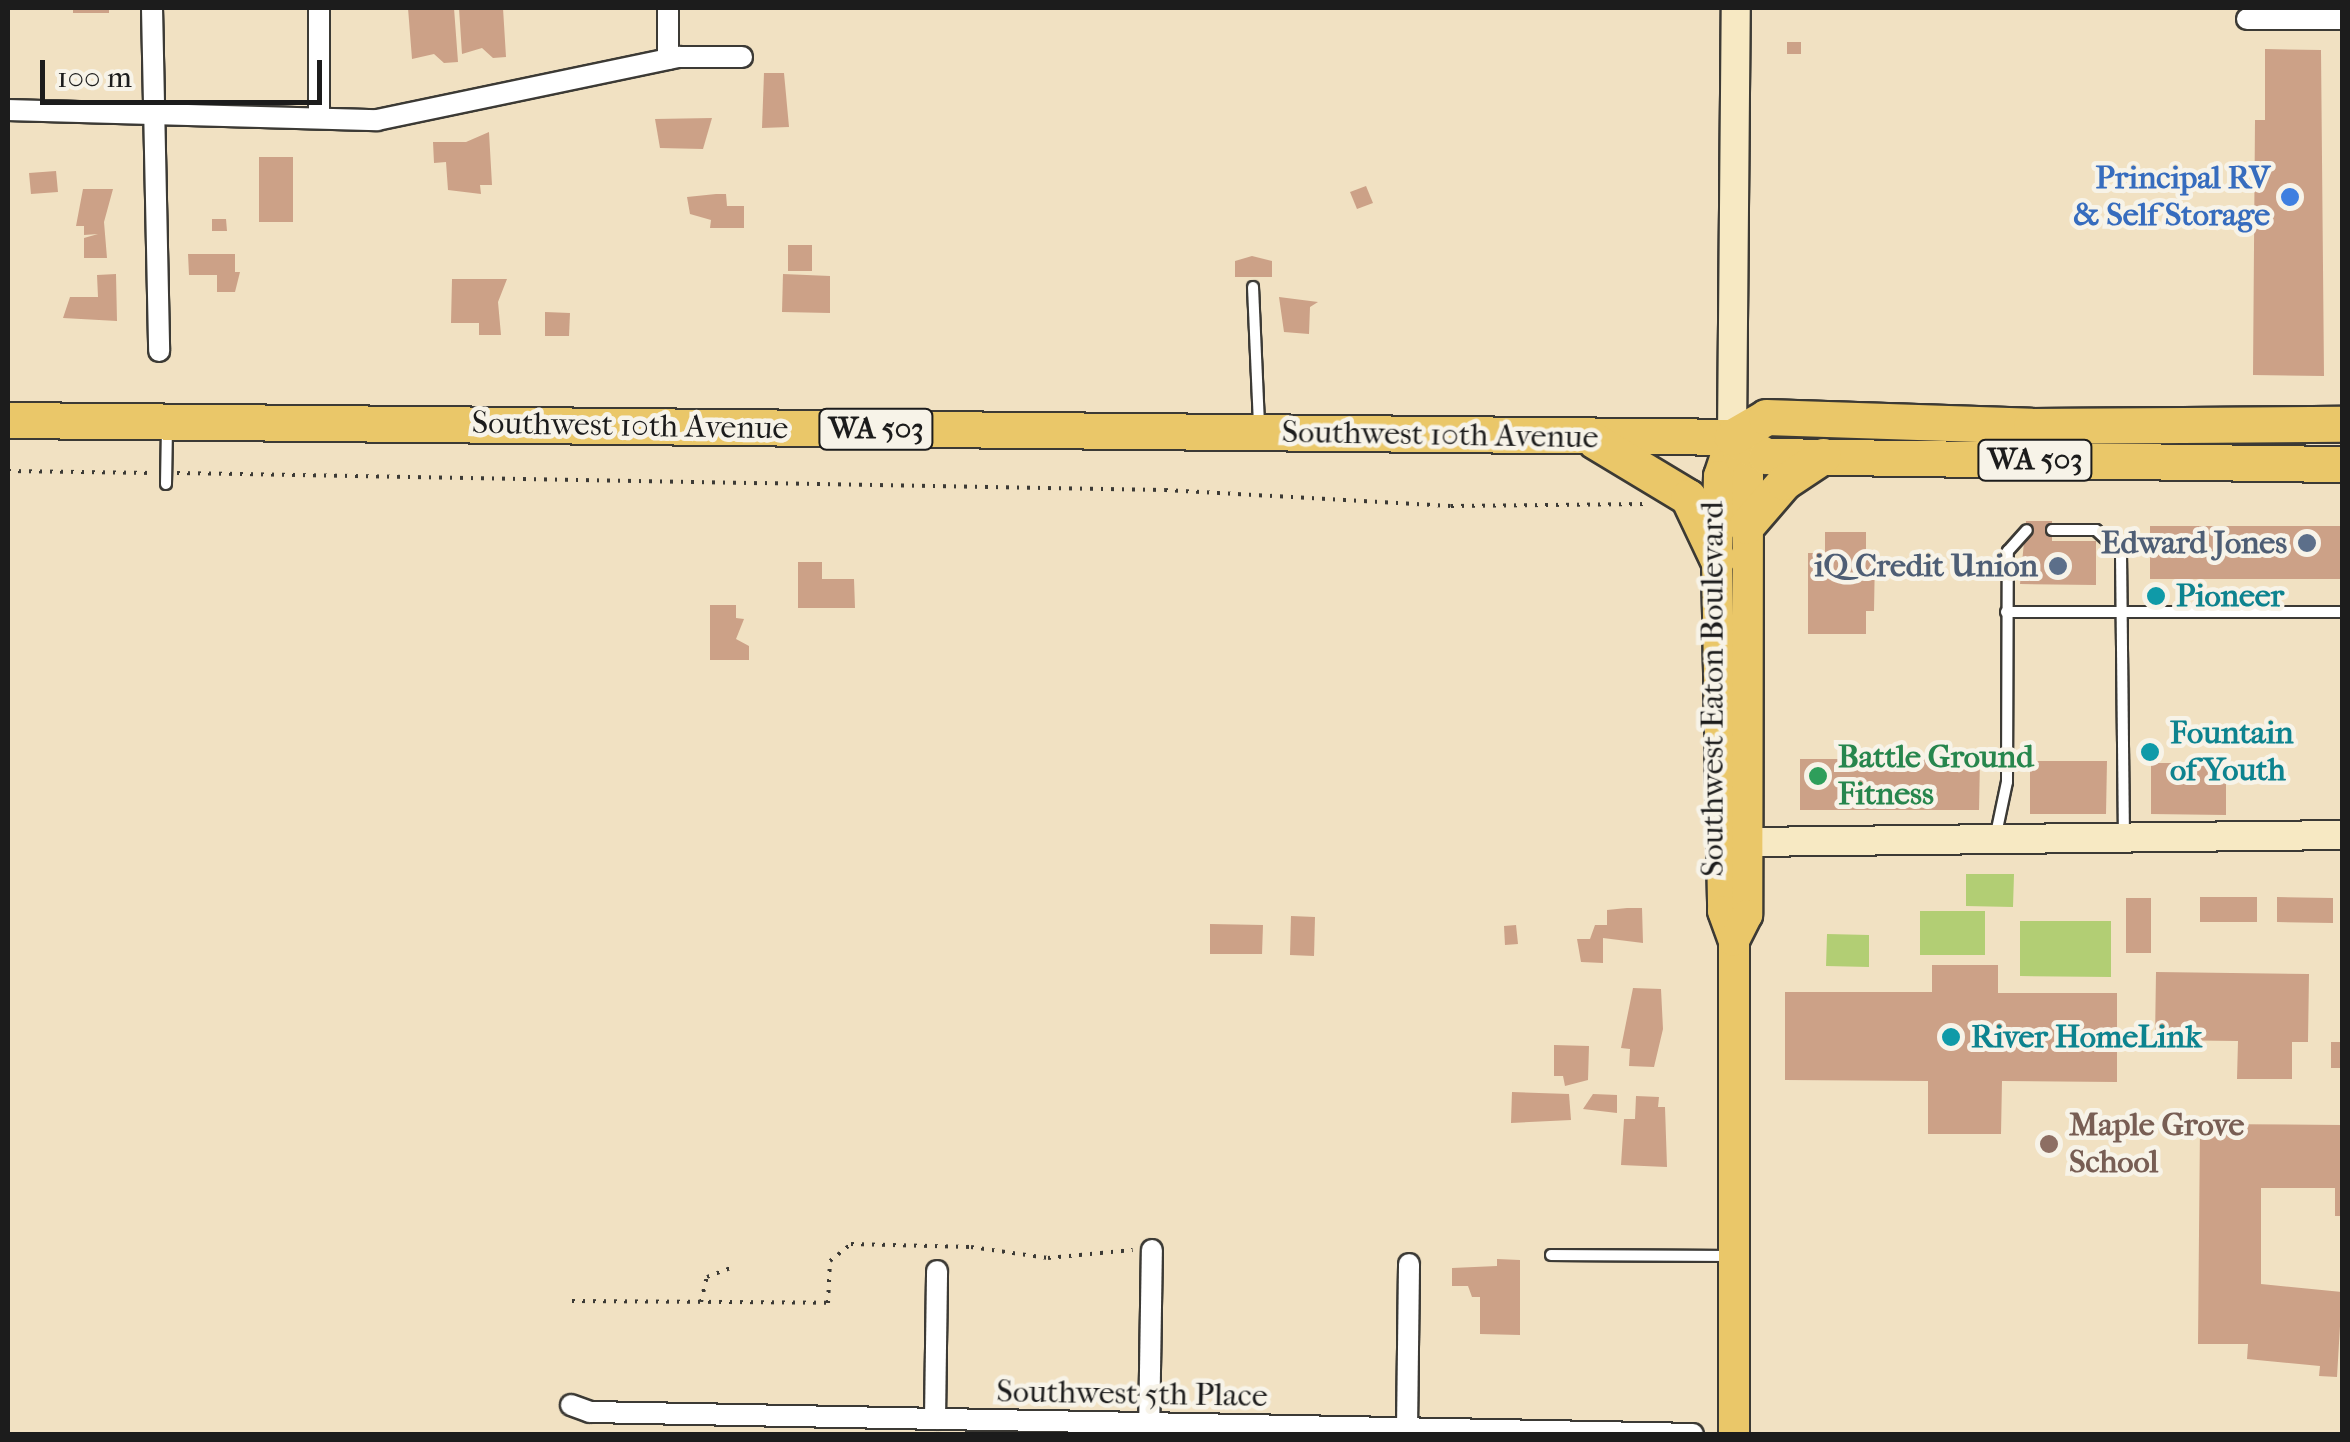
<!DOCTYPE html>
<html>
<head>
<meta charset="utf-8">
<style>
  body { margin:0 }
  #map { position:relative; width:2350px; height:1442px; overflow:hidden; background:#f1e1c2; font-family:"IM FELL French Canon",serif }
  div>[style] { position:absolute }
  .green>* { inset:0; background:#b2ce74 }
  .building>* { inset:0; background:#cca187 }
  .path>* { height:4px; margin-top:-2px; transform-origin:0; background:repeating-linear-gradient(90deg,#3c3a35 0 2.5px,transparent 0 10.5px) }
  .roads { filter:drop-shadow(2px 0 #3c3a35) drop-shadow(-2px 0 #3c3a35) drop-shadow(0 2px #3c3a35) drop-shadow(0 -2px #3c3a35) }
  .lane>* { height:10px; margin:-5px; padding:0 5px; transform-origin:5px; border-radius:5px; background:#fff }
  .street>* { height:20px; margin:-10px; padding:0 10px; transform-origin:10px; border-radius:10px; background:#fff }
  .secondary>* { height:28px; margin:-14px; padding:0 14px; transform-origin:14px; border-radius:14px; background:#f7e9c3 }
  .primary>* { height:30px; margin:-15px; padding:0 15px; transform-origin:15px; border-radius:15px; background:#eac769 }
  .highway>* { height:35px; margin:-17.5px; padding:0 17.5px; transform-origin:17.5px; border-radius:17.5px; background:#eac769 }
  .dots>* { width:28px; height:28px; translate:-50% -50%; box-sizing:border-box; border:5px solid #f7f3e8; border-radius:50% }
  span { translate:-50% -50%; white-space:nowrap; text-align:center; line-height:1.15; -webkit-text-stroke:9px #f7f3e8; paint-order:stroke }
  .shield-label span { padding:2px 8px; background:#f7f3e8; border:2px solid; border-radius:8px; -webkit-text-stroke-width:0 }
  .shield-label { font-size:30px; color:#1c1c1c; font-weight:700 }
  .shop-label { font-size:32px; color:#366cbe; font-weight:700 }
  .right { translate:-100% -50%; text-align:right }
  .street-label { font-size:32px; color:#1c1c1c }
  .service-label { font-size:32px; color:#4e5e75; font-weight:700 }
  .culture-label { font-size:32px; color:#0d838f; font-weight:700 }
  .left { translate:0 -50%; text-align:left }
  .leisure-label { font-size:32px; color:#27864d; font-weight:700 }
  .education-label { font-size:32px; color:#785e54; font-weight:700 }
  .frame { position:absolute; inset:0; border:10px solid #1c1c1c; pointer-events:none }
  .scale { position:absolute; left:40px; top:60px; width:282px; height:45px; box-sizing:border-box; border:5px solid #1c1c1c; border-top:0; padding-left:12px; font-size:30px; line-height:35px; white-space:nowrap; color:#1c1c1c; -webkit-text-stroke:8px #f7f3e8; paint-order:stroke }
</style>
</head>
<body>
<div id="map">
  <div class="green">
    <i style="clip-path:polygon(1966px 874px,2014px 874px,2013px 907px,1966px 906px)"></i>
    <i style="clip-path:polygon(1920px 911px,1985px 911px,1985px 955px,1920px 955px)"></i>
    <i style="clip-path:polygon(2020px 921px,2111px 921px,2111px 977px,2020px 976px)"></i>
    <i style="clip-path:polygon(1827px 934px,1869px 935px,1869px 967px,1826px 966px)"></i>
  </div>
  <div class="building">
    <i style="clip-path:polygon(73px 8px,109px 8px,109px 13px,73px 13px)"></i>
    <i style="clip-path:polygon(408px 8px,454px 8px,458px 62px,444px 63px,434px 54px,412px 59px)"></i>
    <i style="clip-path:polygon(459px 8px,503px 8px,506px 57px,493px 58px,482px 48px,462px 54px)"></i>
    <i style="clip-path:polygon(1787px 42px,1801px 42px,1801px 54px,1787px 54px)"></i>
    <i style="clip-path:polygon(2265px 49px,2321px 50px,2324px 376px,2253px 375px,2255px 120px,2265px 120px)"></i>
    <i style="clip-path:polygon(764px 73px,784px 73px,789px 127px,762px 128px)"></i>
    <i style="clip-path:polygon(712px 118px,703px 149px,660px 148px,655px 119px)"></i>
    <i style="clip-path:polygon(489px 132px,492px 185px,480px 185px,481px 194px,448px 190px,446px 162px,434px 163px,433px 142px,466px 142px)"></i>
    <i style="clip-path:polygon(259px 157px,293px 157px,293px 222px,259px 222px)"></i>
    <i style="clip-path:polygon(56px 171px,58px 192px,31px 194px,29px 173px)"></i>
    <i style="clip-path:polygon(1366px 186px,1373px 203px,1357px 209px,1350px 192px)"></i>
    <i style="clip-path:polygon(83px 189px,113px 189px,104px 222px,107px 258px,84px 258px,84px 238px,98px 234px,84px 235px,84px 226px,76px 226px)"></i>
    <i style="clip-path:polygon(716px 194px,726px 194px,727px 206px,744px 206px,744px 228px,710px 228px,711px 220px,690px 214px,687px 197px)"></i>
    <i style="clip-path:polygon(212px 219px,226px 219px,227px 231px,212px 231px)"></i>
    <i style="clip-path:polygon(788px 245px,812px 245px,812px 271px,788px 271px)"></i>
    <i style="clip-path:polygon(188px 254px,235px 254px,235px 272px,240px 272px,235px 292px,217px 292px,217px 275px,189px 275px)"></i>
    <i style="clip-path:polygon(1252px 256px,1272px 261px,1272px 277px,1235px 277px,1235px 261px)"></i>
    <i style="clip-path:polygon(116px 274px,117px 321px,63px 318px,70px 297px,98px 297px,97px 275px)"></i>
    <i style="clip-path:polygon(783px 274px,830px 276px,830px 313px,782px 312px)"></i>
    <i style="clip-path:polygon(452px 279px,507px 279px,498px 302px,501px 335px,479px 335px,479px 323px,451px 323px)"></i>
    <i style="clip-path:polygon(1279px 297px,1318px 302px,1310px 307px,1309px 334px,1284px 332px)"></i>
    <i style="clip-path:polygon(545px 312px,570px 313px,569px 336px,545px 336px)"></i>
    <i style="clip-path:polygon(2026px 521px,2052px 521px,2052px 541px,2096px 541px,2096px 585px,2020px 584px)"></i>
    <i style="clip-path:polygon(2150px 526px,2342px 526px,2342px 579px,2150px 579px)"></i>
    <i style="clip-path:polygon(1825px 532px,1866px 532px,1866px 554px,1875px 554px,1874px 611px,1866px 611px,1866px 634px,1808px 634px,1808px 553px,1825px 553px)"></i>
    <i style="clip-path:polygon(798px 562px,822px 562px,822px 579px,854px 579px,855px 608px,798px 608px)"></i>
    <i style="clip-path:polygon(710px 605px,736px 605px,736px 618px,744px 619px,736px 639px,749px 646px,749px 660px,710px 660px)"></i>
    <i style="clip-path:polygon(1800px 759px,1980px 759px,1979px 810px,1800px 810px)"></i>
    <i style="clip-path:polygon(2030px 761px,2107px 761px,2106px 814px,2030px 814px)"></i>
    <i style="clip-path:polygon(2151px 763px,2226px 763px,2226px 815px,2151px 814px)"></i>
    <i style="clip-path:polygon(2200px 897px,2257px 897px,2257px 922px,2200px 922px)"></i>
    <i style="clip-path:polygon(2277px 897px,2333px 898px,2333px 923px,2277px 922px)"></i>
    <i style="clip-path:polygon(2126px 898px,2151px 898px,2151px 953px,2126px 953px)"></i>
    <i style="clip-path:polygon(1627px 908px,1642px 908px,1643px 943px,1603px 938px,1603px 963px,1581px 962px,1577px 939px,1590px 939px,1595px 925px,1607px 925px,1607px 910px)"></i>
    <i style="clip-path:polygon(1291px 916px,1315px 917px,1314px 956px,1290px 955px)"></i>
    <i style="clip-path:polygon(1210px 924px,1263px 925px,1262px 954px,1210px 954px)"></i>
    <i style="clip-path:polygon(1516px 925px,1518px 944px,1505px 945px,1504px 926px)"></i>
    <i style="clip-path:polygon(1932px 965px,1998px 965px,1998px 993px,2117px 993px,2117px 1082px,2002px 1081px,2001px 1134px,1928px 1134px,1928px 1081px,1785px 1080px,1785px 992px,1932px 992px)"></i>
    <i style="clip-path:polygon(2156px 972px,2309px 974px,2308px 1042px,2292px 1042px,2292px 1079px,2237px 1079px,2238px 1041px,2155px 1040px)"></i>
    <i style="clip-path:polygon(1633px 988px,1661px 989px,1663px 1029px,1654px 1067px,1629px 1066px,1630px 1049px,1621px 1048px)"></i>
    <i style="clip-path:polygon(2331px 1042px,2342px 1042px,2342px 1068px,2331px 1068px)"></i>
    <i style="clip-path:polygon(1554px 1045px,1589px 1046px,1588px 1080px,1565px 1086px,1563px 1076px,1554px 1076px)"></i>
    <i style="clip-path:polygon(1512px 1092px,1569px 1094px,1571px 1120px,1511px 1123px)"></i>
    <i style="clip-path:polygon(1593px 1094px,1617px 1095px,1617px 1113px,1583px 1109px)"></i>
    <i style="clip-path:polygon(1636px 1096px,1659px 1097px,1658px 1107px,1665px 1107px,1667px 1167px,1621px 1165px,1624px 1119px,1635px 1119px)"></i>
    <i style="clip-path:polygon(2200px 1124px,2342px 1125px,2342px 1216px,2335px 1216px,2335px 1188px,2261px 1188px,2261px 1284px,2342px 1292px,2337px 1377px,2319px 1376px,2320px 1366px,2247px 1359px,2248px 1344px,2198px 1344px)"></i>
    <i style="clip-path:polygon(1497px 1259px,1520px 1260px,1520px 1335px,1480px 1334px,1480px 1297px,1472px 1297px,1468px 1286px,1452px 1286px,1452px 1268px,1497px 1266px)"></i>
  </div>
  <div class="path">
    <i style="left:8px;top:471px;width:145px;rotate:0.8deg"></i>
    <i style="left:177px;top:473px;width:988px;rotate:0.99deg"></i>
    <i style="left:1165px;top:490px;width:286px;rotate:3.2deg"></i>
    <i style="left:1451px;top:506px;width:196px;rotate:-0.6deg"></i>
    <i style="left:572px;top:1301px;width:256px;rotate:0.4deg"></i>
    <i style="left:828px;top:1303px;width:42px;rotate:-87.3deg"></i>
    <i style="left:830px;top:1261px;width:27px;rotate:-39deg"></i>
    <i style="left:851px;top:1244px;width:120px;rotate:1.4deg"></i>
    <i style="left:971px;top:1247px;width:78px;rotate:8.1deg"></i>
    <i style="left:1048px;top:1258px;width:85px;rotate:-5.4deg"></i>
    <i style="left:701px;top:1302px;width:26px;rotate:-77deg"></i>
    <i style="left:707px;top:1277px;width:31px;rotate:-21deg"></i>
  </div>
  <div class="roads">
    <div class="lane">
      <i style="left:1253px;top:287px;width:140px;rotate:87.5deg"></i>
      <i style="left:166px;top:484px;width:59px;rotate:-89deg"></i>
      <i style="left:2052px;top:530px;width:44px"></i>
      <i style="left:2096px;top:530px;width:34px;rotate:43deg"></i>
      <i style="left:2121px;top:553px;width:280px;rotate:89.4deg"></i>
      <i style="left:2006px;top:612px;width:336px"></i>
      <i style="left:1996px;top:834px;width:53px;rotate:-78.1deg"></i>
      <i style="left:2007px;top:782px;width:231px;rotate:-89.8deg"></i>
      <i style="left:2008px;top:551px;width:28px;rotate:-48deg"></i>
      <i style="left:1551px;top:1255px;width:177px;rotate:0.3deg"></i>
    </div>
    <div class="street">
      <i style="left:152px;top:8px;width:343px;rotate:88.8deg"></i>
      <i style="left:2247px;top:19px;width:95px"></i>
      <i style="left:668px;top:59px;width:51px;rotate:-90deg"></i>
      <i style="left:8px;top:110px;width:369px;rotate:1.6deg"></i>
      <i style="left:377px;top:120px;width:309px;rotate:-11.8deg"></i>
      <i style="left:679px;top:57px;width:63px"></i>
      <i style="left:319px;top:118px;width:110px;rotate:-90deg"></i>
      <i style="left:571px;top:1405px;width:20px;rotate:20deg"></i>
      <i style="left:590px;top:1412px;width:1103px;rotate:1.14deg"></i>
      <i style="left:935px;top:1419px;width:148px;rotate:-89.2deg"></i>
      <i style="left:1407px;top:1430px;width:166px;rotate:-89.3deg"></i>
      <i style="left:1149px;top:1434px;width:184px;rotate:-89.1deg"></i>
    </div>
    <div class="secondary">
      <i style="left:1732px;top:437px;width:429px;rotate:-89.5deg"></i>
      <i style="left:1747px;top:842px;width:595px;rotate:-0.67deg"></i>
    </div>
    <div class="primary">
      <i style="left:1732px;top:437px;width:41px;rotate:108.4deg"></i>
      <i style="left:1719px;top:476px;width:82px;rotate:91.4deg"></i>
      <i style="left:1717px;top:558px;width:353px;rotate:89deg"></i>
      <i style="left:1723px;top:911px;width:32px;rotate:70deg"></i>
      <i style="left:1734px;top:941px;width:493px;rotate:90deg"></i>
      <i style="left:1732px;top:437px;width:42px;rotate:67.7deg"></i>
      <i style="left:1748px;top:476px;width:439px;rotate:90.1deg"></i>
      <i style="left:1747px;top:915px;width:29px;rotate:117deg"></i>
    </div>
    <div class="highway">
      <i style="left:8px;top:420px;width:1724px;rotate:0.56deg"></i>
      <i style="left:1732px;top:437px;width:39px;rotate:29deg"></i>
      <i style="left:1766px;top:456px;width:576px;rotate:0.8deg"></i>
      <i style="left:1732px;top:437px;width:39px;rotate:-30deg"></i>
      <i style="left:1766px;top:417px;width:265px;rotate:1.9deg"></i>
      <i style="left:2031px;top:426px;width:311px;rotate:-0.4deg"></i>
      <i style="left:1595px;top:441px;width:109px;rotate:31.1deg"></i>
      <i style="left:1688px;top:497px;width:68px;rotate:64.6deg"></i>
      <i style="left:1746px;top:526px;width:58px;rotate:-49.2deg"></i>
      <i style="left:1784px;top:482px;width:47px;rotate:-33.7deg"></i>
    </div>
  </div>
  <div class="dots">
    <i style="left:2290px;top:197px;background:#3f7fe0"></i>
    <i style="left:2307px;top:543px;background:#5c6f8a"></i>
    <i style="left:2058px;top:566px;background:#5c6f8a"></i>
    <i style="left:2156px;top:596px;background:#0f9aa8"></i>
    <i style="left:2150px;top:752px;background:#0f9aa8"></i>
    <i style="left:1818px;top:776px;background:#2e9e5b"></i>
    <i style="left:1951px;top:1037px;background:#0f9aa8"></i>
    <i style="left:2049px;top:1144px;background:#8d6e63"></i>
  </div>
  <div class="shield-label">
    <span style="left:876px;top:429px">WA 503</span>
    <span style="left:2035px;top:460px">WA 503</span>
  </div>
  <div class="shop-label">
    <span class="right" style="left:2270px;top:197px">Principal RV<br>&amp; Self Storage</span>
  </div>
  <div class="street-label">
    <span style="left:630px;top:426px;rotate:1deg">Southwest 10th Avenue</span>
    <span style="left:1440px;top:435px;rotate:1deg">Southwest 10th Avenue</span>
    <span style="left:1713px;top:689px;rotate:-90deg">Southwest Eaton Boulevard</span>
    <span style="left:1132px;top:1394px;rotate:1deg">Southwest 5th Place</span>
  </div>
  <div class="service-label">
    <span class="right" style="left:2287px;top:543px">Edward Jones</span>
    <span class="right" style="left:2038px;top:566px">iQ Credit Union</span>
  </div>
  <div class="culture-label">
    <span class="left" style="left:2176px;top:596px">Pioneer</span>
    <span class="left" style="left:2170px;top:752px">Fountain<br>of Youth</span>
    <span class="left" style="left:1971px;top:1037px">River HomeLink</span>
  </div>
  <div class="leisure-label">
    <span class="left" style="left:1838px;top:776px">Battle Ground<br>Fitness</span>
  </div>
  <div class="education-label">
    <span class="left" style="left:2069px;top:1144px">Maple Grove<br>School</span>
  </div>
  <div class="frame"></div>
  <div class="scale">100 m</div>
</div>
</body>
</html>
